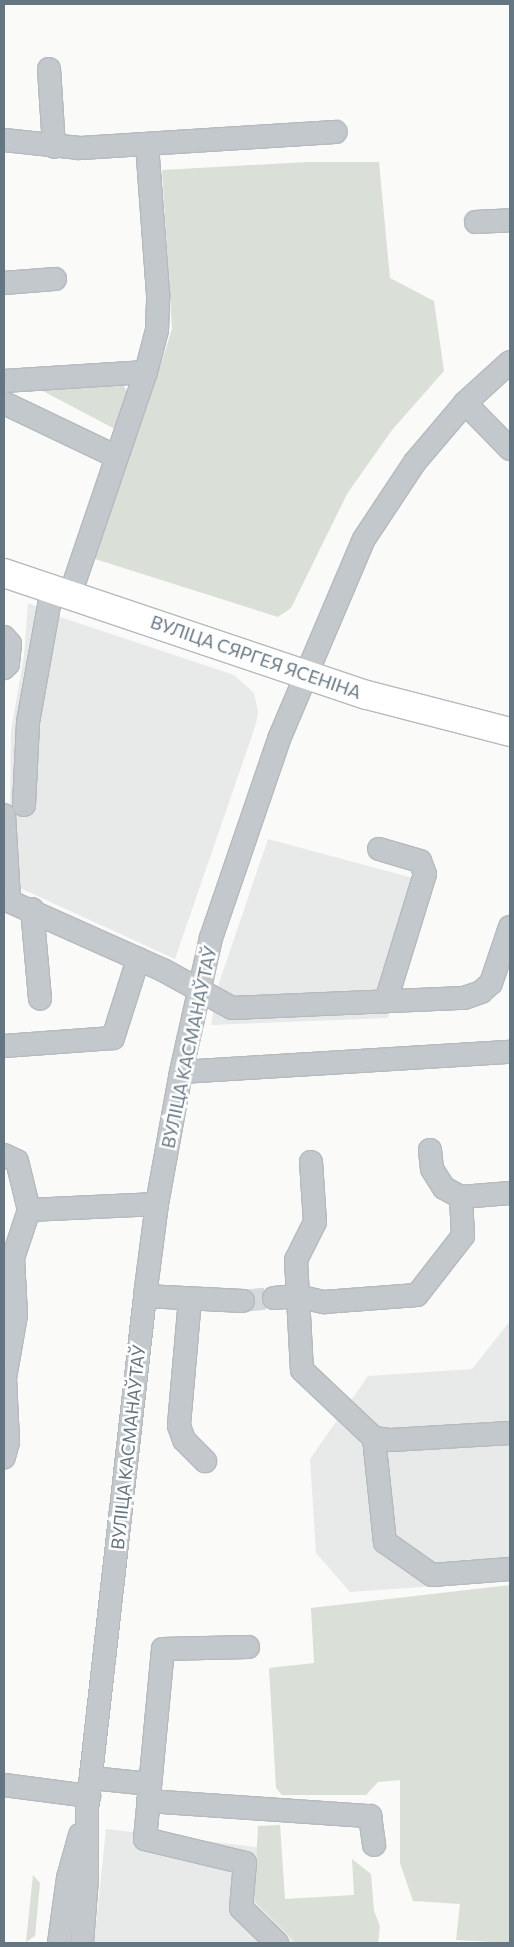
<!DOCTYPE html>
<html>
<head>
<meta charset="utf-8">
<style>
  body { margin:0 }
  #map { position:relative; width:514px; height:1947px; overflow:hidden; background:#fafaf8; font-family:Commissioner,sans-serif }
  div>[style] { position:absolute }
  .built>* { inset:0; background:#e8e9e9 }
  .green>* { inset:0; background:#dadfd7 }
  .minor-tunnel>* { height:22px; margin-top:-11px; transform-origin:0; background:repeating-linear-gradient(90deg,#d5d9db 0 22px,transparent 0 33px) }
  .roads { filter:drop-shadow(1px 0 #b5babe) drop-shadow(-1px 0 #b5babe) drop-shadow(0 1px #b5babe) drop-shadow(0 -1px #b5babe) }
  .minor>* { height:22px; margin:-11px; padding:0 11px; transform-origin:11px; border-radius:11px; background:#c3c8cc }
  .major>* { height:28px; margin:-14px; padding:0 14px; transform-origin:14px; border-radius:14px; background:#fff }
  span { translate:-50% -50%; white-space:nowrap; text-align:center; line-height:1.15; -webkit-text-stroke:5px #fff; paint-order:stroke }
  .street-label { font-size:18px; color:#657683 }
  .frame { position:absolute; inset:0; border:5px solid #657683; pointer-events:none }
</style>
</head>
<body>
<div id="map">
  <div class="built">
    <i style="clip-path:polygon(28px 603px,63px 618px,234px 675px,254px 693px,258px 712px,256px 724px,175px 959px,9px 883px,11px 731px,24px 655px)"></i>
    <i style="clip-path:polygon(268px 839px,424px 881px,388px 1018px,211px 1025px,219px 983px)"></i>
    <i style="clip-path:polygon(510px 1321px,510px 1581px,350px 1592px,316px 1553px,310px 1459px,368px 1376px,472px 1369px)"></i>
    <i style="clip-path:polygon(106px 1829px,257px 1847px,254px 1901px,296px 1943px,94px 1943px)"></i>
  </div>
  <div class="green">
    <i style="clip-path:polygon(308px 162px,379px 162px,390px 278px,434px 301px,444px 371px,392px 430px,347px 494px,291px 608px,278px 617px,92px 558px,147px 407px,172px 329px,162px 170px)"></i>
    <i style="clip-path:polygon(122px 383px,127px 391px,115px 429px,37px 388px)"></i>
    <i style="clip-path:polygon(510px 1585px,510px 1943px,456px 1940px,460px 1904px,413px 1901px,400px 1863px,400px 1780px,378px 1782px,366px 1795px,282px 1795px,276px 1788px,269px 1668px,314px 1663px,311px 1608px)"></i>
    <i style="clip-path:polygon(280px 1825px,285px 1899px,354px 1895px,352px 1859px,371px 1874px,374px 1911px,380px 1926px,378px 1943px,296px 1943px,254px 1901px,258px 1826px)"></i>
    <i style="clip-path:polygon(33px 1875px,40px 1883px,35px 1936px,26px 1942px)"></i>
  </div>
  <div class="minor-tunnel">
    <i style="left:243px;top:1301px;width:31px;rotate:-6deg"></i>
  </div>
  <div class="roads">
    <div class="minor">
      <i style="left:49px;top:69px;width:78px;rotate:86.3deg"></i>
      <i style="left:4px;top:140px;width:76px;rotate:6deg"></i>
      <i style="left:80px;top:148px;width:256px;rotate:-3.6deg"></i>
      <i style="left:476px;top:222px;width:34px;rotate:-3deg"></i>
      <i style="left:4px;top:283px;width:51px;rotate:-4.5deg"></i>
      <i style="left:4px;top:381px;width:142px;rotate:-3.6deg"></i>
      <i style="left:4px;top:403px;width:125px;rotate:25.5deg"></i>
      <i style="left:465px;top:403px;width:64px;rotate:45.6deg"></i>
      <i style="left:70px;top:595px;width:236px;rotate:-71.2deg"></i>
      <i style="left:146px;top:372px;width:43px;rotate:-75.3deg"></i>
      <i style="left:157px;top:330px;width:36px;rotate:-88deg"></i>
      <i style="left:158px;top:294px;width:150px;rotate:-94.2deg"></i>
      <i style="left:4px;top:637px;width:9px;rotate:49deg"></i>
      <i style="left:10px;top:644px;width:20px;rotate:96deg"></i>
      <i style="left:8px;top:664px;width:6px;rotate:135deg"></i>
      <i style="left:24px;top:805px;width:83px;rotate:-87.2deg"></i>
      <i style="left:28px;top:722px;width:135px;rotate:-79.8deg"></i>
      <i style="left:4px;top:815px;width:84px;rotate:86.6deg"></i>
      <i style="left:379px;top:849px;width:43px;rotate:16.3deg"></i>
      <i style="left:420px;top:861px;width:14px;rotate:69deg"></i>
      <i style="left:425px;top:874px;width:133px;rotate:107.1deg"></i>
      <i style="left:4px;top:899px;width:174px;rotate:24.1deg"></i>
      <i style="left:163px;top:970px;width:79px;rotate:28.8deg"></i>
      <i style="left:232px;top:1008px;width:232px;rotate:-2.5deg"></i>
      <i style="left:464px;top:998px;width:18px;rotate:-19deg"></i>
      <i style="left:481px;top:992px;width:13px;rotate:-42deg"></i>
      <i style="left:491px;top:983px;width:59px;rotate:-71.3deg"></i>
      <i style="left:32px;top:909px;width:90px;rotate:84.9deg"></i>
      <i style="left:4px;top:1046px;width:109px;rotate:-4.2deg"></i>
      <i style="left:113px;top:1038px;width:83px;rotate:-72.4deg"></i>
      <i style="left:181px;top:1072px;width:330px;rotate:-3.5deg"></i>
      <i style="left:430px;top:1150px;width:19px;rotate:84deg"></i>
      <i style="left:432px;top:1169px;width:22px;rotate:58deg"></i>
      <i style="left:444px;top:1188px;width:19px;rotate:28deg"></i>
      <i style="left:4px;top:1155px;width:14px;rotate:25deg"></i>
      <i style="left:17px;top:1161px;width:50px;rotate:76.2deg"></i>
      <i style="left:29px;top:1210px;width:51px;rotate:108.4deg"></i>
      <i style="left:13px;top:1258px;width:57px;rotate:87deg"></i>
      <i style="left:16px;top:1315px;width:64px;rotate:99.9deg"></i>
      <i style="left:5px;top:1378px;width:64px;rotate:87.3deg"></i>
      <i style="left:8px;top:1442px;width:16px;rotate:105deg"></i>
      <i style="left:311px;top:1162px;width:60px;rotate:86.2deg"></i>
      <i style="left:315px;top:1222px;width:42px;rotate:116.6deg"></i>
      <i style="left:296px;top:1260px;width:110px;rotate:86.9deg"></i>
      <i style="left:302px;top:1370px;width:99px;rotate:43.4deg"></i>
      <i style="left:374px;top:1438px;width:17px;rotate:7deg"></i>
      <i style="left:391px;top:1440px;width:119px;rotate:-3.4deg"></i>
      <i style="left:29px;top:1210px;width:128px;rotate:-2.7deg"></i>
      <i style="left:145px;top:1296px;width:98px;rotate:2.9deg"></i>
      <i style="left:274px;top:1298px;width:23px;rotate:-5deg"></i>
      <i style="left:297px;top:1296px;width:28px;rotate:13deg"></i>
      <i style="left:324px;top:1302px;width:93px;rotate:-4.3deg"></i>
      <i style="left:417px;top:1295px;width:75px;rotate:-52.1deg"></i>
      <i style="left:463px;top:1236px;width:39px;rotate:-93deg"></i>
      <i style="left:461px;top:1197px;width:49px;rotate:-4.7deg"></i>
      <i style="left:190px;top:1299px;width:127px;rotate:95deg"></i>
      <i style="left:179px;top:1426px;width:15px;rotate:70deg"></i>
      <i style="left:184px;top:1440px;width:30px;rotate:45deg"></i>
      <i style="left:374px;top:1438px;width:105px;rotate:84deg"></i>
      <i style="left:385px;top:1542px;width:57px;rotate:35.1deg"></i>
      <i style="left:432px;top:1575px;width:78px;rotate:-4.4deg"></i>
      <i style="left:248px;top:1647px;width:85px;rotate:178.7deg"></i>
      <i style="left:163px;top:1649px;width:191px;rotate:95.4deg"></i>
      <i style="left:145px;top:1839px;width:103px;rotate:13.5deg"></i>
      <i style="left:245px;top:1863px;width:45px;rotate:95.1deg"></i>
      <i style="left:241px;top:1908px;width:50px;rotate:44.2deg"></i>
      <i style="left:92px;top:1778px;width:58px;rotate:5.9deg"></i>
      <i style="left:4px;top:1785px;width:86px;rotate:7.4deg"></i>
      <i style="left:148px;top:1801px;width:223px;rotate:3.9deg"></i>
      <i style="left:370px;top:1816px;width:29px;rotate:82deg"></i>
      <i style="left:59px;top:1943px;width:66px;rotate:-82.1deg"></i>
      <i style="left:68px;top:1878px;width:45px;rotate:-74.4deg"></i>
      <i style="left:82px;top:1943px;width:65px;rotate:-85.6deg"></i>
      <i style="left:87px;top:1878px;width:68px;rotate:-90deg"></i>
      <i style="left:87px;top:1810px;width:517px;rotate:-83.56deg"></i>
      <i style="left:145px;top:1296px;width:93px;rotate:-82.6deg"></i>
      <i style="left:157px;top:1204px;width:134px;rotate:-79.7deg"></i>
      <i style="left:181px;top:1072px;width:137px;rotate:-77.4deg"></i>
      <i style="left:211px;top:938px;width:210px;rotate:-71.1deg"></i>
      <i style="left:279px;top:739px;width:217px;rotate:-67deg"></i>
      <i style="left:364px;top:539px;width:92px;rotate:-56.5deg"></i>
      <i style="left:415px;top:462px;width:77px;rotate:-49.7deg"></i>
      <i style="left:465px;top:403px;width:61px;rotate:-42.3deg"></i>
    </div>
    <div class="major">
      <i style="left:4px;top:573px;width:383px;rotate:18.6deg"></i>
      <i style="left:367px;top:695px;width:148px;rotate:14.5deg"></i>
    </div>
  </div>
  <div class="street-label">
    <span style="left:256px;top:657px;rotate:19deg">ВУЛІЦА СЯРГЕЯ ЯСЕНІНА</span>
    <span style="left:189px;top:1047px;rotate:-78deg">ВУЛІЦА КАСМАНАЎТАЎ</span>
    <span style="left:128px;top:1447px;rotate:-84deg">ВУЛІЦА КАСМАНАЎТАЎ</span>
  </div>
  <div class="frame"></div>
</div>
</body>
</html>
